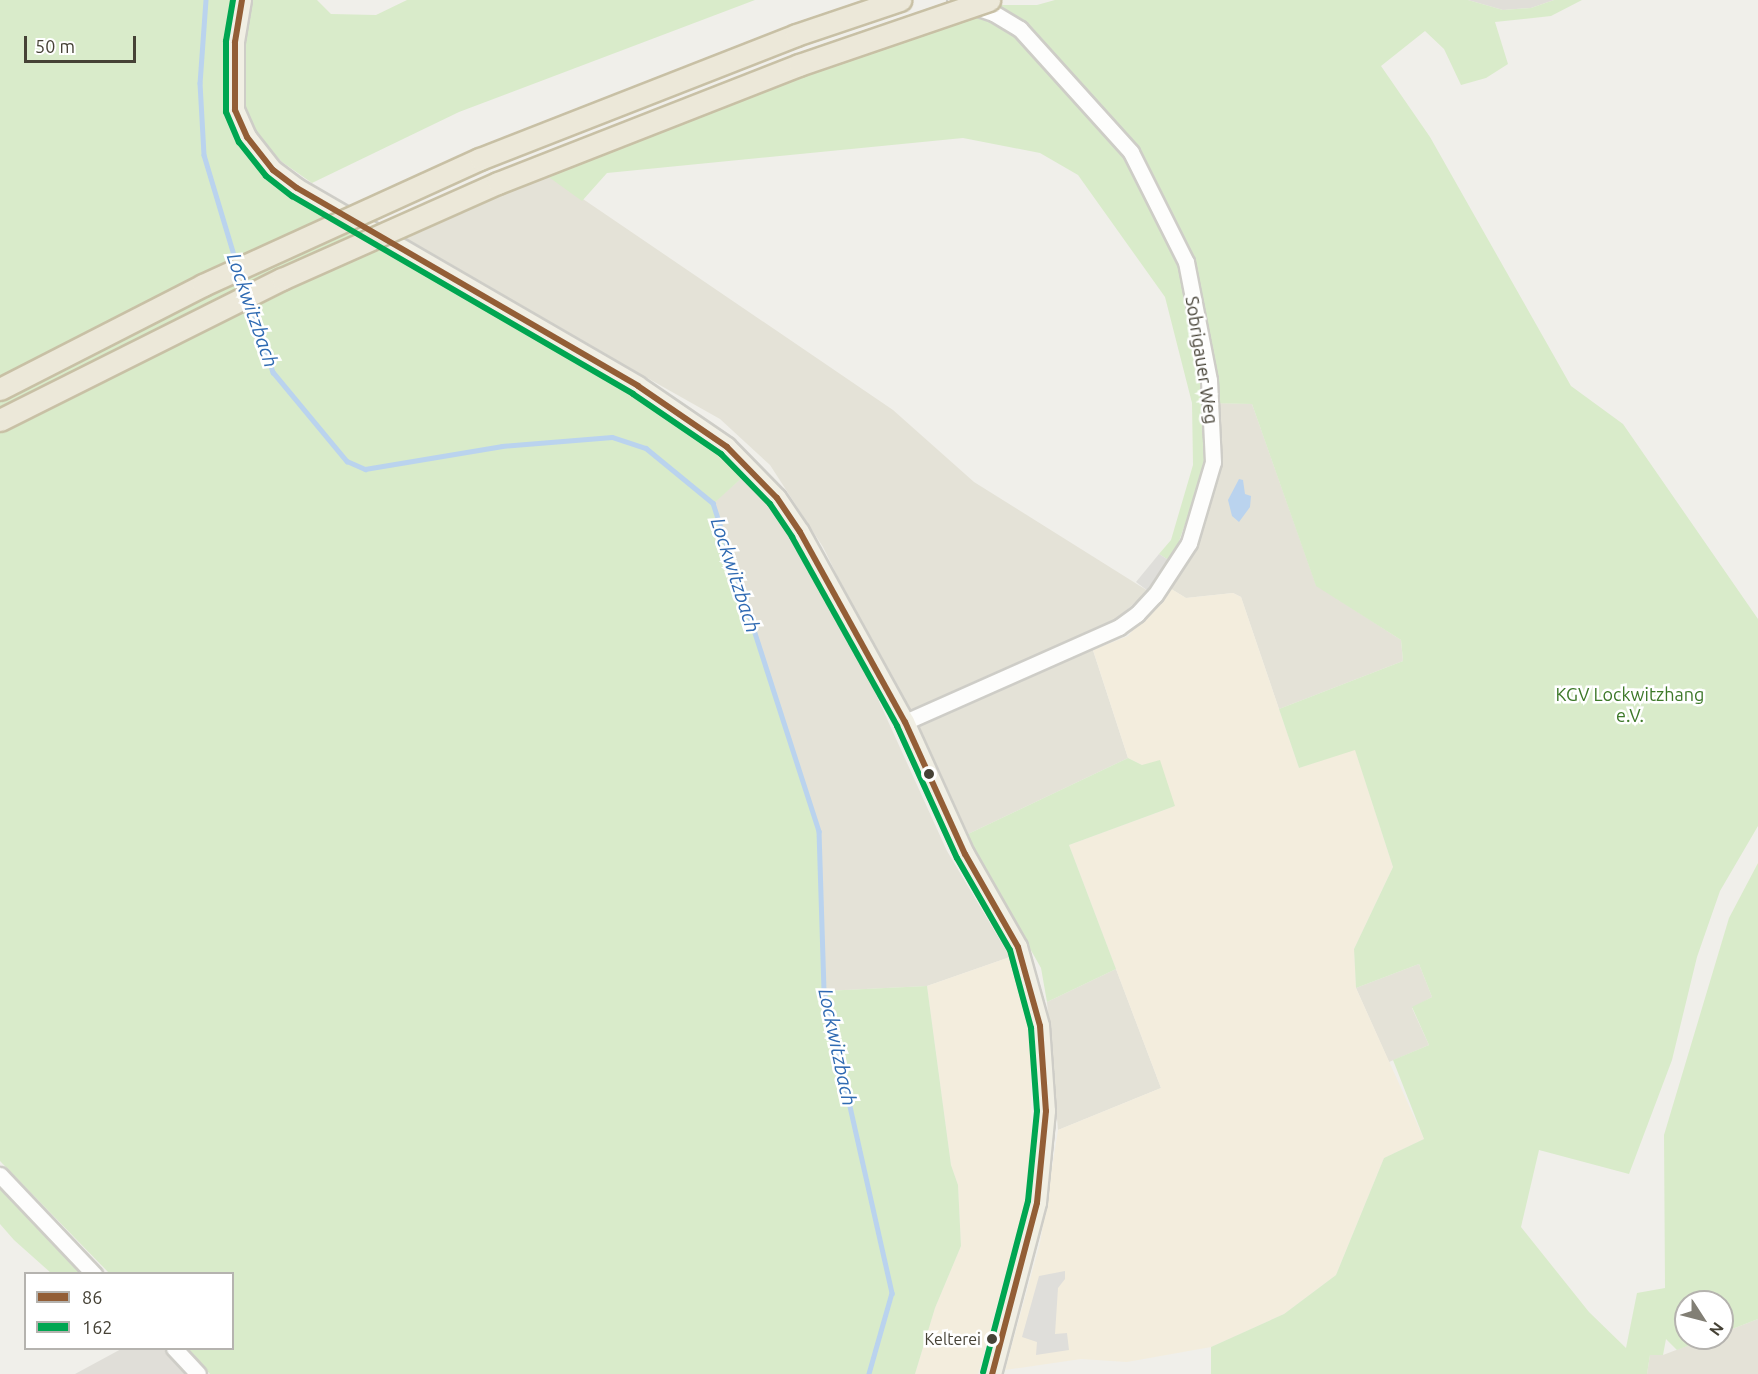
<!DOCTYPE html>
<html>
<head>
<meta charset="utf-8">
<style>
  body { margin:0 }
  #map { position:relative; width:1758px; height:1374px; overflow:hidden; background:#f0efea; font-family:Ubuntu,sans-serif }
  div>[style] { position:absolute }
  .residential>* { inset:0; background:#e4e2d7 }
  .commercial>* { inset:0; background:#f3eddd }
  .industrial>* { inset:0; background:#e0ded8 }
  .green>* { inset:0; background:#d9ebca }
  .parking>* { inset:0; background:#dfdeda }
  .water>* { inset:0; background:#bad3ee }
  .stream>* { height:4.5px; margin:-2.25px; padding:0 2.25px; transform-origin:2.25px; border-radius:2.25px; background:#bad3ee }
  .roads { filter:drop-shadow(2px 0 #cecdc7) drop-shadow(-2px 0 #cecdc7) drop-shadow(0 2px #cecdc7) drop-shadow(0 -2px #cecdc7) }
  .minor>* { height:15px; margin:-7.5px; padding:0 7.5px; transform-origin:7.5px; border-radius:7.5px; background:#fdfdfc }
  .major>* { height:18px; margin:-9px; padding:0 9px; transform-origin:9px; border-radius:9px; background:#f1efe4 }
  .bridges { filter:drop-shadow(2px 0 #c8c0a5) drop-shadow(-2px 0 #c8c0a5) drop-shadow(0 2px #c8c0a5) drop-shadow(0 -2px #c8c0a5) }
  .highway-bridge>* { height:21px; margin:-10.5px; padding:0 10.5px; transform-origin:10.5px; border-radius:10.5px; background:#ece8d9 }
  .bus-1>* { height:6px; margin:-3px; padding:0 3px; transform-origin:3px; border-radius:3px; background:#935e36 }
  .bus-2>* { height:6px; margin:-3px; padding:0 3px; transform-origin:3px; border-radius:3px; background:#00a651 }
  .dots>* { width:16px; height:16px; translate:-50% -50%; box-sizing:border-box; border:3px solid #fff; border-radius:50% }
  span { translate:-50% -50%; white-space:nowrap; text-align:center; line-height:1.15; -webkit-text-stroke:5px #fff; paint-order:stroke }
  .bus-label { font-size:16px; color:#464236 }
  .right { translate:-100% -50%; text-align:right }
  .street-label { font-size:18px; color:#464236 }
  .park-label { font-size:18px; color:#3d7829 }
  .water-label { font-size:20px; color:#2f6ab2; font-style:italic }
  .legend { position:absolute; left:24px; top:1272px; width:210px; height:78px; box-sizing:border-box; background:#fff; border:2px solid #b5b3af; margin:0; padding:8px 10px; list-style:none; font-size:18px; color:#464236 }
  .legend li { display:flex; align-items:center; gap:12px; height:30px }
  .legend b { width:30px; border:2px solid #b5b3af }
  .north { position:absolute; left:1674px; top:1290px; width:60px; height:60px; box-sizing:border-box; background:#fff; border:2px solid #b5b3af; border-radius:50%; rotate:126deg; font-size:16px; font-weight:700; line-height:24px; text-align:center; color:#464236 }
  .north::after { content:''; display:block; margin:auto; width:21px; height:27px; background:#827f75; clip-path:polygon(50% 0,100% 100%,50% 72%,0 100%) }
  .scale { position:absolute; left:24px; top:36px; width:112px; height:27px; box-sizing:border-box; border:3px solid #464236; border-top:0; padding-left:8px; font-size:18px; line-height:21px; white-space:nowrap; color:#464236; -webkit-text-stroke:4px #fff; paint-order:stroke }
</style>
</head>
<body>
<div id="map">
  <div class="residential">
    <i style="clip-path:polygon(533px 165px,893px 410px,974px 482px,1148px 591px,1114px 621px,1087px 632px,1128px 758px,966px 835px,823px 547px,770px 465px,720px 419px,397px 237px)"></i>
    <i style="clip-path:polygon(1215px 403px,1252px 404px,1316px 585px,1401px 640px,1403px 661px,1279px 709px,1241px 597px,1233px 593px,1186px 598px,1168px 587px,1202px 523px,1219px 475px)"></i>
    <i style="clip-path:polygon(744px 476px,775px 512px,853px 644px,947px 851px,1010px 957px,927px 986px,824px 991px,819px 831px,713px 503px)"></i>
    <i style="clip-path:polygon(1419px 964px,1432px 997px,1412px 1008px,1429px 1045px,1389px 1062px,1356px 988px)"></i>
    <i style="clip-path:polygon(1116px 969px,1161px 1088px,1058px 1130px,1047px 1002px)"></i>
    <i style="clip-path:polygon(1758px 1319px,1758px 1374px,1647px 1374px,1650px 1355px,1663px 1355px,1708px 1338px,1722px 1338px,1722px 1333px)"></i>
  </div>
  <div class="commercial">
    <i style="clip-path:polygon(1168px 587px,1186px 598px,1233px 593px,1241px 597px,1299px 768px,1355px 749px,1393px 867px,1354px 949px,1356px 988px,1424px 1139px,1384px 1158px,1336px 1275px,1284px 1314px,1211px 1347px,1127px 1362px,1081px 1359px,1005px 1370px,1040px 1243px,1058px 1130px,1161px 1088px,1069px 845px,1175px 806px,1142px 765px,1128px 758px,1093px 650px,1128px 636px)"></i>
    <i style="clip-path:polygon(1010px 957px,1030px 1027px,1032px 1165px,1026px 1201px,978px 1374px,915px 1374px,935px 1308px,961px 1246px,958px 1185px,951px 1165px,927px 986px)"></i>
  </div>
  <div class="industrial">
    <i style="clip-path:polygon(1468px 0,1554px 0,1531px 8px,1503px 10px)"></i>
    <i style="clip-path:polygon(123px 1348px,164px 1349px,190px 1374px,75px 1374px)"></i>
  </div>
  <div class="green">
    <i style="clip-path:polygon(0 0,234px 0,228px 110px,288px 188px,374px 245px,639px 396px,689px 429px,744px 476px,713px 504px,819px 831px,824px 991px,927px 986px,951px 1165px,958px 1185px,961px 1246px,935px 1308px,915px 1374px,210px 1374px,186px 1349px,232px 1348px,232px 1274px,109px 1273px,0 1161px)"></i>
    <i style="clip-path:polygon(249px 0,317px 0,331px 14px,376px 15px,407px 0,755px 0,459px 112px,312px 183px,282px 162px,258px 137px,246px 113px,241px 44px)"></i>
    <i style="clip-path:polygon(1055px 0,1468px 0,1503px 10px,1531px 8px,1554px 0,1582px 0,1551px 16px,1495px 22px,1508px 64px,1486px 78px,1461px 85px,1444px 49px,1425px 31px,1381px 66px,1430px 137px,1571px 386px,1623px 424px,1758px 619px,1758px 826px,1720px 891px,1697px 957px,1672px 1060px,1629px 1174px,1539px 1150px,1521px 1227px,1589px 1312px,1626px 1348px,1637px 1293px,1665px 1288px,1664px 1135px,1729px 918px,1758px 863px,1758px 1319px,1722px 1333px,1722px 1302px,1686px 1302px,1686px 1338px,1708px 1338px,1677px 1350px,1666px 1339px,1663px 1355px,1650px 1355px,1647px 1374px,1211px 1374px,1211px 1347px,1284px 1314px,1336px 1275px,1384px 1158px,1424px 1139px,1393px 1060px,1429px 1045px,1412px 1007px,1432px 997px,1419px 964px,1356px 988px,1354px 949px,1393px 867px,1355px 750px,1299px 768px,1279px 709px,1403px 661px,1401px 640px,1316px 586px,1252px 404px,1207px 403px,1208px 458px,1175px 553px,1170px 561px,1159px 554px,1171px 540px,1193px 465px,1192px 403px,1165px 297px,1078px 175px,1040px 153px,963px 138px,607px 173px,582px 201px,532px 165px,380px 224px,498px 171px,789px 65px,966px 8px,1026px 25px,986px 5px,1037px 5px)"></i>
    <i style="clip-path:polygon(1128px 758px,1142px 765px,1160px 760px,1175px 806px,1069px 845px,1116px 969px,1047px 1002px,1041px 968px,966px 835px)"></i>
    <i style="clip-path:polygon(0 1189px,12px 1202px,83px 1273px,51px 1273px,14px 1240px,0 1224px)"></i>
  </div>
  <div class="parking">
    <i style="clip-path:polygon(1159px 554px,1170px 561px,1148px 591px,1136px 582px)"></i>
    <i style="clip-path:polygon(1065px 1271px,1065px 1279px,1058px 1288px,1055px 1334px,1067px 1333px,1069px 1350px,1036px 1355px,1037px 1342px,1022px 1337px,1039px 1276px)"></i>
  </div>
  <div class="water">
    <i style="clip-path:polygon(1239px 479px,1243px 480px,1245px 494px,1251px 496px,1250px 507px,1239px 522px,1232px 516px,1228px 500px)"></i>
  </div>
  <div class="stream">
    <i style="left:206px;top:0;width:83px;rotate:94.1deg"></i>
    <i style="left:200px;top:83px;width:72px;rotate:86.8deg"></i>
    <i style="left:204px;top:155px;width:112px;rotate:73.3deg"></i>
    <i style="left:239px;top:273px;width:19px;rotate:69deg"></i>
    <i style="left:250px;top:301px;width:75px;rotate:72.1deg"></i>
    <i style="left:273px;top:372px;width:116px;rotate:50.3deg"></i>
    <i style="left:347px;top:461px;width:20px;rotate:24deg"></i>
    <i style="left:365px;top:469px;width:139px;rotate:-9.5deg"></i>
    <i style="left:502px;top:446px;width:110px;rotate:-4.7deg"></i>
    <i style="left:612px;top:437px;width:36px;rotate:18deg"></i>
    <i style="left:646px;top:448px;width:87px;rotate:39.4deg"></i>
    <i style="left:713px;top:503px;width:345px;rotate:72.1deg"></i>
    <i style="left:819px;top:831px;width:160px;rotate:88.2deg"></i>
    <i style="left:824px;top:991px;width:310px;rotate:77.3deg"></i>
    <i style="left:892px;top:1293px;width:84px;rotate:105.9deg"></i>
  </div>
  <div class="roads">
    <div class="minor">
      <i style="left:905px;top:722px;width:234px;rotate:-23.9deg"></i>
      <i style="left:1119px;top:627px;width:22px;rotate:-36deg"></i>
      <i style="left:1137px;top:614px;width:26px;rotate:-47deg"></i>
      <i style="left:1155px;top:595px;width:62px;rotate:-56.8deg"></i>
      <i style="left:1189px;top:543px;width:84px;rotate:-73.5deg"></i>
      <i style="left:1213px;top:462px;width:82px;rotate:-92.8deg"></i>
      <i style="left:1209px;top:380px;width:120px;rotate:-101deg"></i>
      <i style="left:1186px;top:262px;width:123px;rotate:-116.6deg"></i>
      <i style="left:1131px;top:152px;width:166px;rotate:-132.1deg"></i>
      <i style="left:1020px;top:29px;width:31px;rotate:-149deg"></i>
      <i style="left:993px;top:13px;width:40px;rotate:-161.1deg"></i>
      <i style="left:0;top:1175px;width:137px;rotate:46.5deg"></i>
      <i style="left:174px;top:1348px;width:35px;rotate:47deg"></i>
    </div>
    <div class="major">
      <i style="left:242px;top:0;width:43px;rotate:99.5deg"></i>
      <i style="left:235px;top:42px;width:68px;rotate:90deg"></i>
      <i style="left:235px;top:110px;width:30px;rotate:66deg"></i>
      <i style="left:247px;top:137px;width:42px;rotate:51.8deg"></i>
      <i style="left:273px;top:170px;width:30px;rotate:37deg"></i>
      <i style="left:297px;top:188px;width:394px;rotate:30.1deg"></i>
      <i style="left:638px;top:386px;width:108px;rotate:34.4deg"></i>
      <i style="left:727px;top:447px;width:71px;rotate:45.6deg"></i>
      <i style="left:777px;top:498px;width:41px;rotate:55.9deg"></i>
      <i style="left:800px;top:532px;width:217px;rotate:61.1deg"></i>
      <i style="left:905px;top:722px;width:145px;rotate:65.6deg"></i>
      <i style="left:965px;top:854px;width:107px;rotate:60.3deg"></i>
      <i style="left:1018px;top:947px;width:82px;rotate:74.4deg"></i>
      <i style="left:1040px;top:1026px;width:85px;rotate:86deg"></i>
      <i style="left:1046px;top:1111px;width:92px;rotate:95.6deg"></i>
      <i style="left:1037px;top:1203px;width:177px;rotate:104.7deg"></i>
    </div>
  </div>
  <div class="bridges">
    <div class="highway-bridge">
      <i style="left:0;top:389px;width:228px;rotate:-27.1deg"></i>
      <i style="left:203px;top:285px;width:304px;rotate:-24.5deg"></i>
      <i style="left:480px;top:159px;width:339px;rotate:-21.4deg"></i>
      <i style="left:796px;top:35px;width:110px;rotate:-18.6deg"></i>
      <i style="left:0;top:420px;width:315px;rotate:-26.6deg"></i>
      <i style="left:282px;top:279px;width:236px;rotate:-24deg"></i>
      <i style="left:498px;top:183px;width:323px;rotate:-21.4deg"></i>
      <i style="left:799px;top:65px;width:201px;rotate:-18.9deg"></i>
    </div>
  </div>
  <div class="bus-1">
    <i style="left:242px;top:0;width:43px;rotate:99.5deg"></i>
    <i style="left:235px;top:42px;width:68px;rotate:90deg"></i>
    <i style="left:235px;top:110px;width:30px;rotate:66deg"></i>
    <i style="left:247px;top:137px;width:42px;rotate:51.8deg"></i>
    <i style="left:273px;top:170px;width:30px;rotate:37deg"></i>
    <i style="left:297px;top:188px;width:394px;rotate:30.1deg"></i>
    <i style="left:638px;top:386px;width:108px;rotate:34.4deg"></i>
    <i style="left:727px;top:447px;width:71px;rotate:45.6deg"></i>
    <i style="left:777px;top:498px;width:41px;rotate:55.9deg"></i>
    <i style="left:800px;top:532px;width:217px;rotate:61.1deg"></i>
    <i style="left:905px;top:722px;width:145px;rotate:65.6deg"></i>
    <i style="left:965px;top:854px;width:107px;rotate:60.3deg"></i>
    <i style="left:1018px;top:947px;width:82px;rotate:74.4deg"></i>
    <i style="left:1040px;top:1026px;width:85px;rotate:86deg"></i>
    <i style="left:1046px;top:1111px;width:92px;rotate:95.6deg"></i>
    <i style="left:1037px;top:1203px;width:177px;rotate:104.7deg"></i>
  </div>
  <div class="bus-2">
    <i style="left:233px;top:0;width:42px;rotate:99.7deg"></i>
    <i style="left:226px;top:41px;width:71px;rotate:90deg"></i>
    <i style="left:226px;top:112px;width:33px;rotate:67deg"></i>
    <i style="left:239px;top:142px;width:43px;rotate:51.5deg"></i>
    <i style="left:266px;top:176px;width:33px;rotate:38deg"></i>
    <i style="left:292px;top:196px;width:394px;rotate:30.1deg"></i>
    <i style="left:633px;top:394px;width:107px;rotate:34.3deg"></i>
    <i style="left:721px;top:454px;width:70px;rotate:45.6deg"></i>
    <i style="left:770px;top:504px;width:40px;rotate:56deg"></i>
    <i style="left:792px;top:537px;width:216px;rotate:60.9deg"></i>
    <i style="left:897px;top:726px;width:145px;rotate:65.6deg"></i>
    <i style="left:957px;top:858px;width:106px;rotate:60.1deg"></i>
    <i style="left:1010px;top:950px;width:81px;rotate:74.9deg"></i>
    <i style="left:1031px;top:1028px;width:83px;rotate:85.9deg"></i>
    <i style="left:1037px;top:1111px;width:90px;rotate:95.7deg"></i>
    <i style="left:1028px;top:1201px;width:177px;rotate:104.7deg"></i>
  </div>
  <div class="dots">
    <i style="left:929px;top:774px;background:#464236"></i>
    <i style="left:992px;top:1339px;background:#464236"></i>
  </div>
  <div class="bus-label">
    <span class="right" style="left:981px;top:1339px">Kelterei</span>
  </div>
  <div class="street-label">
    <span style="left:1202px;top:360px;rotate:81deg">Sobrigauer Weg</span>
  </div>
  <div class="park-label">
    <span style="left:1630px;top:705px">KGV Lockwitzhang<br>e.V.</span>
  </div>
  <div class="water-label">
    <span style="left:253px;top:310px;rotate:71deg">Lockwitzbach</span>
    <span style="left:736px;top:575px;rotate:72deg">Lockwitzbach</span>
    <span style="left:838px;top:1047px;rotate:78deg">Lockwitzbach</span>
  </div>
  <ul class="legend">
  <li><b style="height:8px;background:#935e36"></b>86</li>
  <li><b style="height:8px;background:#00a651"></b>162</li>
  </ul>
  <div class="north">N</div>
  <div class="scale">50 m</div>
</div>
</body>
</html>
